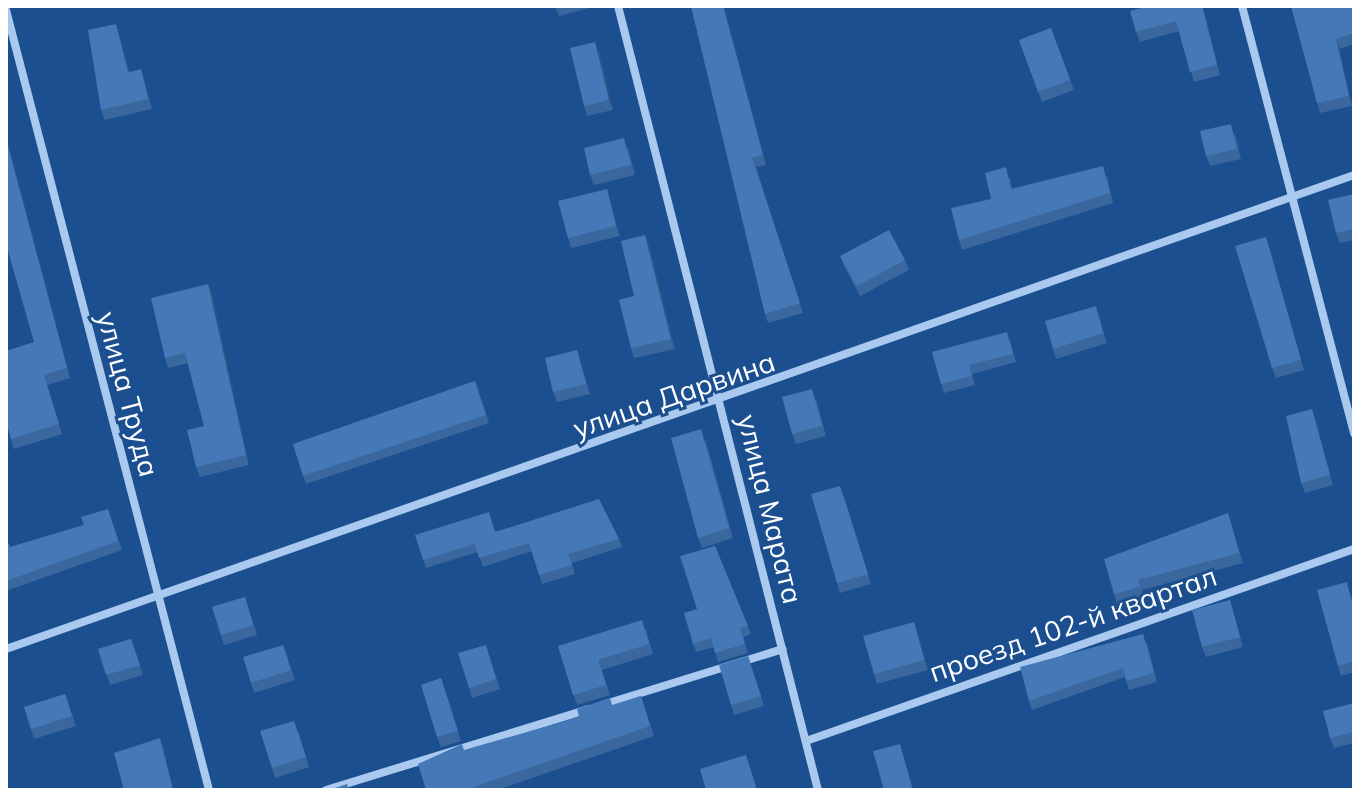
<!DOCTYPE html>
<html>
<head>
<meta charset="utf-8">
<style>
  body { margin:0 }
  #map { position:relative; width:1360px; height:796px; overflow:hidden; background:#1b4f8f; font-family:Mulish,sans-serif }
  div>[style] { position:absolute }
  .street>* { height:8px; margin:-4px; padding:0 4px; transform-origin:4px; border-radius:4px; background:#a9c9ee }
  .wall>* { inset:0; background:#3a679d }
  .shaded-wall>* { inset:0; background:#305480 }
  .building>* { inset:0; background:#4478b7 }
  span { translate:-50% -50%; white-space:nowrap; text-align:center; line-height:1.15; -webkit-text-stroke:6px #1b4f8f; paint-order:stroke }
  .street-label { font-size:28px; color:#fff }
  .frame { position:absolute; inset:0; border:8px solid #fff; pointer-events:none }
</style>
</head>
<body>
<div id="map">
  <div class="street">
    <i style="left:618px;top:6px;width:809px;rotate:75.69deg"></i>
    <i style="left:1242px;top:6px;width:442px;rotate:75.3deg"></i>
    <i style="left:6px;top:10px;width:806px;rotate:75.41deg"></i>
    <i style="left:6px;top:649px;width:1429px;rotate:-19.37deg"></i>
    <i style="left:602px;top:705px;width:189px;rotate:-17.2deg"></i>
    <i style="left:806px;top:741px;width:581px;rotate:-19.31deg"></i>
    <i style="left:326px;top:790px;width:275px;rotate:-17.1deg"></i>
  </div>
  <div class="wall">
    <i style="clip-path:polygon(555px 6px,593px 6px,593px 7px,559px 16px)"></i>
    <i style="clip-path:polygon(691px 6px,724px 6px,766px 165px,756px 167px,803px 313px,768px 323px,765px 314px)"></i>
    <i style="clip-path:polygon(1203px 6px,1220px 75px,1194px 82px,1179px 31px,1140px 42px,1136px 32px)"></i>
    <i style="clip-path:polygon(1291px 6px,1354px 6px,1354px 44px,1340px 49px,1352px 106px,1320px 113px)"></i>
    <i style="clip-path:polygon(116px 24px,129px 72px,141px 69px,152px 109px,105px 120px,101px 110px)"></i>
    <i style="clip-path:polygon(1051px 28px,1074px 90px,1042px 102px,1019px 40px)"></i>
    <i style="clip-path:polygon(599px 52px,613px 110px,587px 116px,584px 106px)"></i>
    <i style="clip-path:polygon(1235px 134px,1241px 159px,1210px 166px,1206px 156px)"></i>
    <i style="clip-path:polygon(6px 135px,70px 378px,47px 385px,62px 434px,14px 449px,11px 439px,34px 342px)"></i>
    <i style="clip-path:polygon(628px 148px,635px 175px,594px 185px,590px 175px)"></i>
    <i style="clip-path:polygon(1107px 176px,1113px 203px,962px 250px,959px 240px,1010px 177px,1012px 189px)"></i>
    <i style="clip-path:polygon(607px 189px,620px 236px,571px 248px,568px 238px)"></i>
    <i style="clip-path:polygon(1354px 194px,1354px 240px,1340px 243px,1336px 233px)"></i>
    <i style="clip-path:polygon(1266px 237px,1304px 370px,1276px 378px,1272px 368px)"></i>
    <i style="clip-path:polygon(649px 245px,675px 349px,634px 358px,631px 348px,634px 296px)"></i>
    <i style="clip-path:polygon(840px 256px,905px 260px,909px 270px,860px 296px,844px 266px)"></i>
    <i style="clip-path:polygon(208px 284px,212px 294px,249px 465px,200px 477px,196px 467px,204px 426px,188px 363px,168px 368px,165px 358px)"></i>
    <i style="clip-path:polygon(1099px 316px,1107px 343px,1056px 359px,1053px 349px)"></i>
    <i style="clip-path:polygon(1010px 340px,1016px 362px,972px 374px,975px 385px,944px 393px,932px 352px)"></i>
    <i style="clip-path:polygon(577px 350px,590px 394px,557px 402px,553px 392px)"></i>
    <i style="clip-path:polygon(475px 381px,489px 423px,306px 484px,293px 444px)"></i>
    <i style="clip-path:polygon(816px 399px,826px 436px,796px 444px,792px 434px)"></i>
    <i style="clip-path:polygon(1312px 409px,1333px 485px,1305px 493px,1301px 483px)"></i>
    <i style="clip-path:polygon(705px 439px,733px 538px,702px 548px,698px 538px)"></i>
    <i style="clip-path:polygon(844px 496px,871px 584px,840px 593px,837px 583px)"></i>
    <i style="clip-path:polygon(108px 509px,122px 550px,6px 591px,6px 538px,10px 547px,84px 525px)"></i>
    <i style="clip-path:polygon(1228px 513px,1243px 563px,1142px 590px,1144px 597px,1117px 604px,1114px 594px)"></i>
    <i style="clip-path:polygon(495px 531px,619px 539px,622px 547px,572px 563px,575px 574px,542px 584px,532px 551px,483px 567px,478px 552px,426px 568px,415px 535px)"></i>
    <i style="clip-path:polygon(715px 546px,751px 634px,743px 637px,748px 653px,718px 662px,714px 647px,696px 652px,693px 644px,697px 609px)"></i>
    <i style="clip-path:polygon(1350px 592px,1354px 608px,1354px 672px,1341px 676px,1338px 666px)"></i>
    <i style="clip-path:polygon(245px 597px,257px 635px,224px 645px,212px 607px)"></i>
    <i style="clip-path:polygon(1230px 600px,1243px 647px,1206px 657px,1202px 647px)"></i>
    <i style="clip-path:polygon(914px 622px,928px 670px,877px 684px,874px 674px)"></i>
    <i style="clip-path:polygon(646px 630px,653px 654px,602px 670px,610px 695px,577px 705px,558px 646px)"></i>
    <i style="clip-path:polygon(131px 639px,143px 675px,110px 685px,98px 649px)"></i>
    <i style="clip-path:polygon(1147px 643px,1157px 682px,1129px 690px,1125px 677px,1032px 710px,1029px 701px)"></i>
    <i style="clip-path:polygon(283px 645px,295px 680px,254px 693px,251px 683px)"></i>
    <i style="clip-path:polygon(489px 655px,500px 689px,472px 698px,469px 688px)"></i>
    <i style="clip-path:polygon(748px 656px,764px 706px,734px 715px,731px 705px)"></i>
    <i style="clip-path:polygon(441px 678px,461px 741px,441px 747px,437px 737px)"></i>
    <i style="clip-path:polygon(65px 694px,76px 726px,34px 739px,24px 707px)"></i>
    <i style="clip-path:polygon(641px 696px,654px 736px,497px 790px,426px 790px,569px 720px)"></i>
    <i style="clip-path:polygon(1354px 703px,1354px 743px,1334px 748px,1330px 738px)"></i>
    <i style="clip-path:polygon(298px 731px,309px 767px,275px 778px,272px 768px)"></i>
  </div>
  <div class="shaded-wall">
    <i style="clip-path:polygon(723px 6px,724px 6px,766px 165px,763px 155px)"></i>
    <i style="clip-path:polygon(1202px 6px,1203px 6px,1220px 75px,1217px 65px)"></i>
    <i style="clip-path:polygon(1336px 39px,1340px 49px,1352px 106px,1349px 96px)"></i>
    <i style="clip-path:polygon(595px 42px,599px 52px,613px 110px,609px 100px)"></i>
    <i style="clip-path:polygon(6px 135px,70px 378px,6px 139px)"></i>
    <i style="clip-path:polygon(607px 189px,610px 199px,620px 236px,616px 226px)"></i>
    <i style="clip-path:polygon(645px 235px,649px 245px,675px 349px,671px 339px)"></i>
    <i style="clip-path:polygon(1266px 237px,1270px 247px,1304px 370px,1301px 360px)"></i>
    <i style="clip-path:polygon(208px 284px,212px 294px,249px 465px,246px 455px)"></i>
    <i style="clip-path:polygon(1312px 409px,1316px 419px,1333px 485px,1330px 475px)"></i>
    <i style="clip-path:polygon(160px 738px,164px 748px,174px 790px,173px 790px)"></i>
  </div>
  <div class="building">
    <i style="clip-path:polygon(691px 6px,723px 6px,763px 155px,752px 158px,800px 303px,765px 314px)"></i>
    <i style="clip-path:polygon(1148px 6px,1202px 6px,1217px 65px,1190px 72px,1176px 21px,1136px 32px,1130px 11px)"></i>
    <i style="clip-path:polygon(1291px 6px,1354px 6px,1354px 33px,1336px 39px,1349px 96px,1317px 103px)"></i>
    <i style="clip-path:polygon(116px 24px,128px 73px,141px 69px,148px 99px,101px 110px,88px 30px)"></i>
    <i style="clip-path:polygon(1051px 28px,1070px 80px,1038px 92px,1019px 40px)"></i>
    <i style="clip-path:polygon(595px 42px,609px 100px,584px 106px,570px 48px)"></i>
    <i style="clip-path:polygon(1231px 124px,1237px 149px,1206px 156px,1200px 131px)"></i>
    <i style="clip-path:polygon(624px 138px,631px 165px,590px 175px,584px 148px)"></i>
    <i style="clip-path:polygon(6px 139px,67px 368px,44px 375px,59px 424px,11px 439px,6px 421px,6px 351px,34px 342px,6px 244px)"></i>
    <i style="clip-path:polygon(1103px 166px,1110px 193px,959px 240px,951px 208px,991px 199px,985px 173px,1006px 167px,1011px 189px)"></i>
    <i style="clip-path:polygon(607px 189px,616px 226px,568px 238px,558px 201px)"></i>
    <i style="clip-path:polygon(1354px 194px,1354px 229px,1336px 233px,1328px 200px)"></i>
    <i style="clip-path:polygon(889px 230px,905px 260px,857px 286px,840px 256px)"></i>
    <i style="clip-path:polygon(645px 235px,671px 339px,631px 348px,619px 300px,634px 296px,621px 241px)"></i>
    <i style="clip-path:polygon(1266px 237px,1301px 360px,1272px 368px,1235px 246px)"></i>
    <i style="clip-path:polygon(208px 284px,246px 455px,196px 467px,187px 430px,204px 426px,185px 353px,165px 358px,151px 298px)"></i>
    <i style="clip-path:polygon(1096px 306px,1103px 333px,1053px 349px,1045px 321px)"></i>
    <i style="clip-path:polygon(1007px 332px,1013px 354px,969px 365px,972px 376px,941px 384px,932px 352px)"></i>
    <i style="clip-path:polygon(577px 350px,586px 384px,553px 392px,545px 358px)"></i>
    <i style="clip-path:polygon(475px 381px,486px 415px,303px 476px,293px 444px)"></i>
    <i style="clip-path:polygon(812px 389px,822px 426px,792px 434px,782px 397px)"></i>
    <i style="clip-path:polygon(1312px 409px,1330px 475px,1301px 483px,1286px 416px)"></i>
    <i style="clip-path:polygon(701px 429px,729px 528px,698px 538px,671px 438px)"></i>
    <i style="clip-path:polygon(840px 486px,868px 574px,837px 583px,811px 494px)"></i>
    <i style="clip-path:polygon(599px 499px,619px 539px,568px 554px,572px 565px,539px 575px,529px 543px,479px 558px,475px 544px,423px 560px,415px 535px,489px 512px,495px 532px)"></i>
    <i style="clip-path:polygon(108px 509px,118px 541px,6px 581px,6px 538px,10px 547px,84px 525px,81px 517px)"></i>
    <i style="clip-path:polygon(1228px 513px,1239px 553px,1138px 580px,1140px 587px,1114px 594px,1104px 559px)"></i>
    <i style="clip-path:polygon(715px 546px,748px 626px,740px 628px,745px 644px,715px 653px,711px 638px,693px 644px,684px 613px,697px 609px,680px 556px)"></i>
    <i style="clip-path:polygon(1347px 582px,1354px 612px,1354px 661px,1338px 666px,1317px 590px)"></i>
    <i style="clip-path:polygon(245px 597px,253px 625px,221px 635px,212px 607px)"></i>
    <i style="clip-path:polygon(1230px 600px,1240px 637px,1202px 647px,1192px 610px)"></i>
    <i style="clip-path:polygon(642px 620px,649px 644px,598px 660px,606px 685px,573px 695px,558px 646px)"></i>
    <i style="clip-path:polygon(914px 622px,924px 660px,874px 674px,863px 636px)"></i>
    <i style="clip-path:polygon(1143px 634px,1154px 673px,1126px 681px,1123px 668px,1029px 701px,1020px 667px)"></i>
    <i style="clip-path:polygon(131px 639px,140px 665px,106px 675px,98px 649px)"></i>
    <i style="clip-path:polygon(283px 645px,291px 670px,251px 683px,243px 657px)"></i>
    <i style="clip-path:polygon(486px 645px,496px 679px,469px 688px,458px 653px)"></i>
    <i style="clip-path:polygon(748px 656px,761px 696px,731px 705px,719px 665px)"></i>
    <i style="clip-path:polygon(441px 678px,458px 731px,437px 737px,421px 685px)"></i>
    <i style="clip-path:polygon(65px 694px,72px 716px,31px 729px,24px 707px)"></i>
    <i style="clip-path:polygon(641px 696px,650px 726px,465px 790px,426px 790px,418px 764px,462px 744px,464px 750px,569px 720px,579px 716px,577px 709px,610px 698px,612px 705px)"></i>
    <i style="clip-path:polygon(1354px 703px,1354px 732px,1330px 738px,1323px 711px)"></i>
    <i style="clip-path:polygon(294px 721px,306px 757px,272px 768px,260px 731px)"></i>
    <i style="clip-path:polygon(160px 738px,173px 790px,124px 790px,114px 753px)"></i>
    <i style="clip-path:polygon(900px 744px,913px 790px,884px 790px,873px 751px)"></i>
    <i style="clip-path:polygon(746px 755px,757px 790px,706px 790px,700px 769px)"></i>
    <i style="clip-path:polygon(347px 784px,349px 790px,329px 790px)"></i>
  </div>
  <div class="street-label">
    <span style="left:128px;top:394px;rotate:75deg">улица Труда</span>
    <span style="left:674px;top:395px;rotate:-19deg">улица Дарвина</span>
    <span style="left:770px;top:509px;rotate:76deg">улица Марата</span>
    <span style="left:1073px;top:624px;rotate:-19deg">проезд 102-й квартал</span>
  </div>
  <div class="frame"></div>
</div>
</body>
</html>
